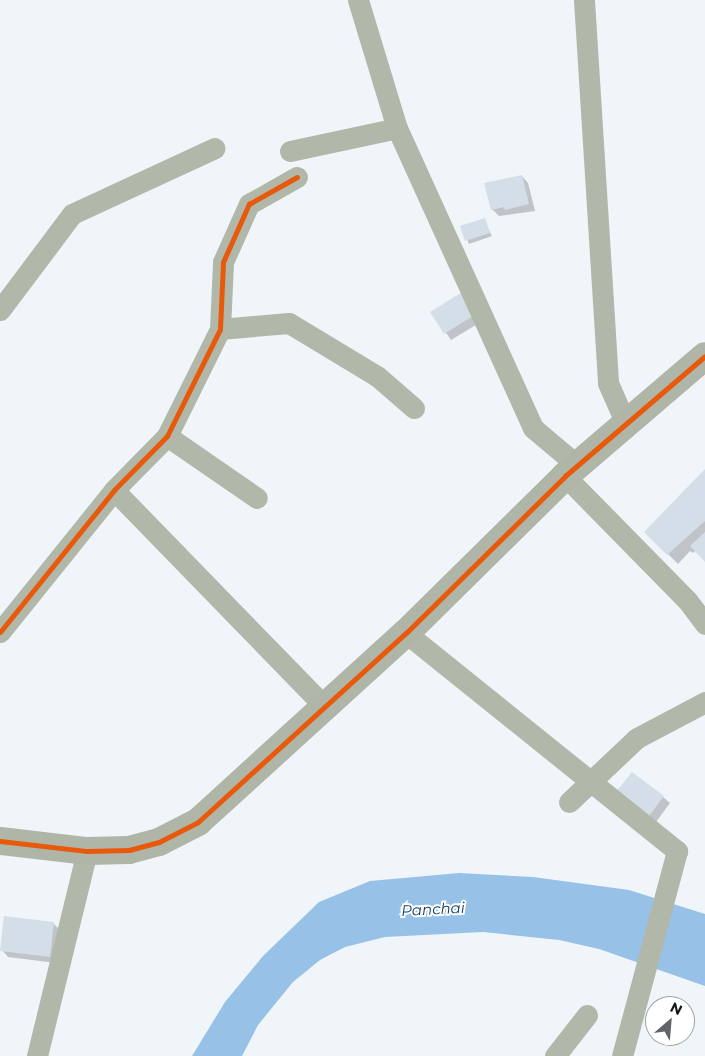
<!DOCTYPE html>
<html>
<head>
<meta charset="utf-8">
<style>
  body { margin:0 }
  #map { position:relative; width:705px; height:1056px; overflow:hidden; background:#f0f5fa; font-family:Montserrat,sans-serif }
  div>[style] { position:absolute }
  .water>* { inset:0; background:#98c1e8 }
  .shadow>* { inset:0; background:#0003 }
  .building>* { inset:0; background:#d3dee8 }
  .street>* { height:21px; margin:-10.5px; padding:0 10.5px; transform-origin:10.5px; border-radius:10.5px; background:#b1b8a9 }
  .secondary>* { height:28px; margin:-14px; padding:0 14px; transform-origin:14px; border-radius:14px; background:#afb6a8 }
  .cycleway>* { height:5px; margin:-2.5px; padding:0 2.5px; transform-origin:2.5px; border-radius:2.5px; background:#e8590c }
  span { translate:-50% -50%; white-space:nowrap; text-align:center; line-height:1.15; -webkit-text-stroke:4px #fff; paint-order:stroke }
  .water-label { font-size:15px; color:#113a5d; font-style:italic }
  .north { position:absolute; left:645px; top:996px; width:50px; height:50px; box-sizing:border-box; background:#fff; border:1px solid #a1a3a4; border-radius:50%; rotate:27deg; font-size:14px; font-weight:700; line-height:20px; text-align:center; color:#14181b }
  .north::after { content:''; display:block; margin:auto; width:18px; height:22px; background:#616569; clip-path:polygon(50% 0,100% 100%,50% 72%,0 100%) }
</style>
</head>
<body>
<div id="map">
  <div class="water">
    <i style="clip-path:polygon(459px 873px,533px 877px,629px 890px,705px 914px,705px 986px,599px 949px,559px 940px,483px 932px,385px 937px,345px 947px,320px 960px,293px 982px,258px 1025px,242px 1056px,192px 1056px,225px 1002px,263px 956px,319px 902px,370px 881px)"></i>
  </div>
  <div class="shadow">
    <i style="clip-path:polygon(522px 176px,528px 183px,535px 211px,499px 216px,492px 209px)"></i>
    <i style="clip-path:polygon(484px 220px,492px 236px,469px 244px,462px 227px)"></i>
    <i style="clip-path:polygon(464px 293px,484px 320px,451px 340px,432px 313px)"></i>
    <i style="clip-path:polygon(705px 471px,705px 560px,696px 550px,693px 553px,690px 551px,678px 564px,646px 532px)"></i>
    <i style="clip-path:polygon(618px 792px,663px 797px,670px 803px,656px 822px)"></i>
    <i style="clip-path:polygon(53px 923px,60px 930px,56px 963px,8px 957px,2px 950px)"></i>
  </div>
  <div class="building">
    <i style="clip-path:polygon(522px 175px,529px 204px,505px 210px,504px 207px,491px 210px,484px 183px)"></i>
    <i style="clip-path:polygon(485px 218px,490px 233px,465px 241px,460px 226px)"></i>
    <i style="clip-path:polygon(464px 291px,478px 313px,444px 334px,430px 312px)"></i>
    <i style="clip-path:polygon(705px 469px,705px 521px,667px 555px,644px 532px)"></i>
    <i style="clip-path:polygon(705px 532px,705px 562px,690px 546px)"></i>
    <i style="clip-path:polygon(632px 772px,664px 796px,649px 816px,616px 792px)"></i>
    <i style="clip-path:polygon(4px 916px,54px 922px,50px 957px,0 951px)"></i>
  </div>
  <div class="street">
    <i style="left:358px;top:0;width:134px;rotate:73.1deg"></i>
    <i style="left:397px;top:128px;width:329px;rotate:65.6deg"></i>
    <i style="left:533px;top:428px;width:59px;rotate:40.2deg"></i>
    <i style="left:584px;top:0;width:384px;rotate:86.4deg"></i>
    <i style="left:608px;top:383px;width:45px;rotate:66.3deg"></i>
    <i style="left:290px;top:151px;width:109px;rotate:-12.1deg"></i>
    <i style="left:0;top:310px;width:120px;rotate:-53.1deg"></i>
    <i style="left:72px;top:214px;width:157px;rotate:-24.8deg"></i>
    <i style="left:220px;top:329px;width:69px;rotate:-5deg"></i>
    <i style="left:289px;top:323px;width:103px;rotate:31.1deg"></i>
    <i style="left:377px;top:376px;width:49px;rotate:40.9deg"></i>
    <i style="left:167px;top:436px;width:109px;rotate:34.6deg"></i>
    <i style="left:565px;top:476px;width:174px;rotate:45.5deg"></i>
    <i style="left:687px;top:600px;width:30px;rotate:53deg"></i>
    <i style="left:114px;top:490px;width:304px;rotate:45.8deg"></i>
    <i style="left:0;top:632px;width:182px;rotate:-51.2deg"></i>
    <i style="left:114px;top:490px;width:76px;rotate:-45.5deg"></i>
    <i style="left:167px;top:436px;width:119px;rotate:-63.6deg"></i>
    <i style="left:220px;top:329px;width:67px;rotate:-87.4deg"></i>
    <i style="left:223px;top:262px;width:64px;rotate:-65.9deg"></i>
    <i style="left:249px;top:204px;width:55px;rotate:-29.4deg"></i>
    <i style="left:406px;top:633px;width:348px;rotate:38.8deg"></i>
    <i style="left:677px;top:851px;width:212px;rotate:105deg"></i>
    <i style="left:569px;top:802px;width:93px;rotate:-43.3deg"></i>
    <i style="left:637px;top:738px;width:77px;rotate:-27.9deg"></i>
    <i style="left:37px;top:1056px;width:211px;rotate:-76.3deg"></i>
    <i style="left:555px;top:1056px;width:52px;rotate:-52deg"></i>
  </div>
  <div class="secondary">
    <i style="left:0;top:841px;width:88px;rotate:6.6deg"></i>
    <i style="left:87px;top:851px;width:42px;rotate:-1.4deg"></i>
    <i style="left:129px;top:850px;width:31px;rotate:-15deg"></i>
    <i style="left:159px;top:842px;width:44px;rotate:-27.1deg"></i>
    <i style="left:198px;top:822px;width:281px;rotate:-42.3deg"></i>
    <i style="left:406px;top:633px;width:223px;rotate:-44.6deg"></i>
    <i style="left:565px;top:476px;width:184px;rotate:-40.6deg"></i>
  </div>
  <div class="cycleway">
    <i style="left:0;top:632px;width:182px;rotate:-51.2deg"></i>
    <i style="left:114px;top:490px;width:76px;rotate:-45.5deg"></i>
    <i style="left:167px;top:436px;width:119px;rotate:-63.6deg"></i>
    <i style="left:220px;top:329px;width:67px;rotate:-87.4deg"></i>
    <i style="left:223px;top:262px;width:64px;rotate:-65.9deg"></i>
    <i style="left:249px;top:204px;width:55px;rotate:-29.4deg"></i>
    <i style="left:0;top:841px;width:88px;rotate:6.6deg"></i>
    <i style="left:87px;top:851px;width:42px;rotate:-1.4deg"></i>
    <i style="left:129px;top:850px;width:31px;rotate:-15deg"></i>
    <i style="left:159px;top:842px;width:44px;rotate:-27.1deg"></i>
    <i style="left:198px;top:822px;width:281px;rotate:-42.3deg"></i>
    <i style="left:406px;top:633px;width:223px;rotate:-44.6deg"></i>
    <i style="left:565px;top:476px;width:184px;rotate:-40.6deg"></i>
  </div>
  <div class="water-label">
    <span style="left:433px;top:909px;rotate:-3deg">Panchai</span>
  </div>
  <div class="north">N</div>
</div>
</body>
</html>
